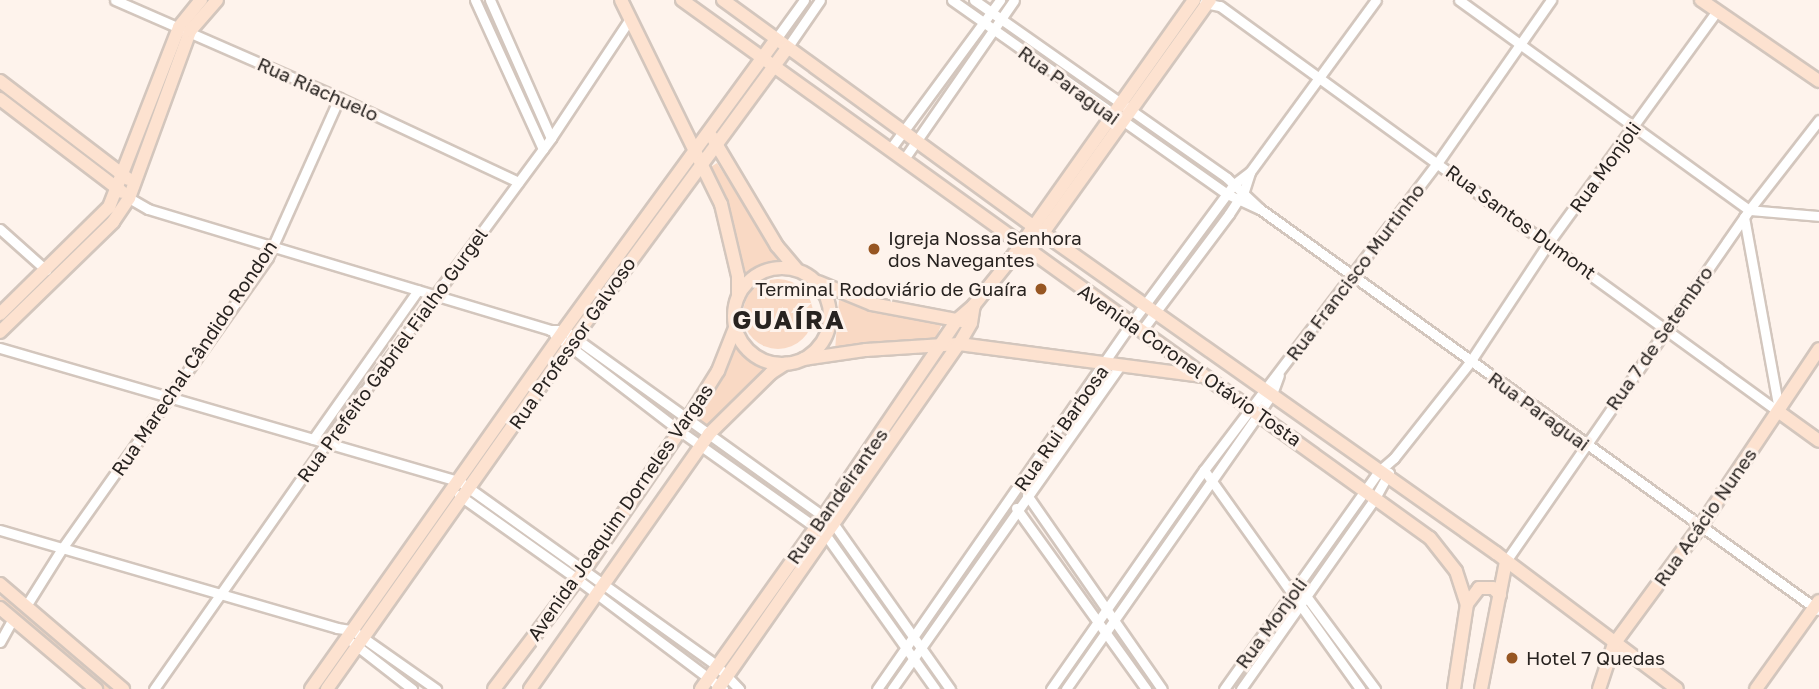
<!DOCTYPE html>
<html>
<head>
<meta charset="utf-8">
<style>
  body { margin:0 }
  #map { position:relative; width:1819px; height:689px; overflow:hidden; background:#fef3ec; font-family:"Golos Text",sans-serif }
  div>[style] { position:absolute }
  .green>* { inset:0; background:#f9d9c4 }
  .round { border-radius:50% }
  .roads { filter:drop-shadow(2px 0 #d3c6bd) drop-shadow(-2px 0 #d3c6bd) drop-shadow(0 2px #d3c6bd) drop-shadow(0 -2px #d3c6bd) }
  .street>* { height:9px; margin:-4.5px; padding:0 4.5px; transform-origin:4.5px; border-radius:4.5px; background:#fff }
  .secondary>* { height:12px; margin:-6px; padding:0 6px; transform-origin:6px; border-radius:6px; background:#fde2d0 }
  .secondary>.ring { margin:-6px; padding:0; box-sizing:content-box; background:none; border:12px solid #fde2d0; border-radius:50% }
  .dots>* { width:19px; height:19px; translate:-50% -50%; box-sizing:border-box; border:4px solid #fef3ec; border-radius:50% }
  span { translate:-50% -50%; white-space:nowrap; text-align:center; line-height:1.15; -webkit-text-stroke:6px #fef3ec; paint-order:stroke }
  .street-label { font-size:19px; color:#282320 }
  .poi-label { font-size:19px; color:#282320 }
  .left { translate:0 -50%; text-align:left }
  .right { translate:-100% -50%; text-align:right }
  .district-label { font-size:26px; color:#282320; font-weight:700; letter-spacing:2px }
</style>
</head>
<body>
<div id="map">
  <div class="green">
    <i style="clip-path:polygon(717px 163px,783px 265px,762px 271px,743px 283px,734px 227px,706px 170px)"></i>
    <i class="round" style="left:743px;top:279px;width:70px;height:70px"></i>
    <i style="clip-path:polygon(839px 300px,942px 323px,934px 344px,835px 350px)"></i>
    <i style="clip-path:polygon(736px 344px,769px 367px,710px 429px,696px 419px)"></i>
    <i style="clip-path:polygon(0 596px,23px 612px,116px 689px,102px 689px,0 603px)"></i>
  </div>
  <div class="roads">
    <div class="street">
      <i style="left:115px;top:0;width:244px;rotate:23.6deg"></i>
      <i style="left:339px;top:98px;width:198px;rotate:25.1deg"></i>
      <i style="left:475px;top:0;width:164px;rotate:65.5deg"></i>
      <i style="left:490px;top:0;width:151px;rotate:66.2deg"></i>
      <i style="left:952px;top:0;width:337px;rotate:35.2deg"></i>
      <i style="left:1227px;top:194px;width:35px;rotate:25deg"></i>
      <i style="left:974px;top:0;width:309px;rotate:35.1deg"></i>
      <i style="left:1227px;top:178px;width:45px;rotate:43.2deg"></i>
      <i style="left:1260px;top:209px;width:687px;rotate:35.7deg"></i>
      <i style="left:1459px;top:0;width:358px;rotate:35.9deg"></i>
      <i style="left:1749px;top:210px;width:70px;rotate:4.9deg"></i>
      <i style="left:1204px;top:3px;width:16px;rotate:11deg"></i>
      <i style="left:1220px;top:6px;width:691px;rotate:35.99deg"></i>
      <i style="left:776px;top:39px;width:48px;rotate:-54.3deg"></i>
      <i style="left:787px;top:48px;width:58px;rotate:-55.5deg"></i>
      <i style="left:891px;top:148px;width:184px;rotate:-53.6deg"></i>
      <i style="left:904px;top:159px;width:193px;rotate:-55.3deg"></i>
      <i style="left:129px;top:198px;width:22px;rotate:30deg"></i>
      <i style="left:148px;top:209px;width:132px;rotate:16.8deg"></i>
      <i style="left:274px;top:247px;width:288px;rotate:16.7deg"></i>
      <i style="left:550px;top:330px;width:14px"></i>
      <i style="left:564px;top:330px;width:331px;rotate:35.7deg"></i>
      <i style="left:833px;top:523px;width:203px;rotate:54.8deg"></i>
      <i style="left:1744px;top:217px;width:196px;rotate:79.7deg"></i>
      <i style="left:0;top:229px;width:62px;rotate:41.7deg"></i>
      <i style="left:1142px;top:330px;width:145px;rotate:-53.1deg"></i>
      <i style="left:1229px;top:214px;width:27px;rotate:-57deg"></i>
      <i style="left:1244px;top:191px;width:20px;rotate:-72deg"></i>
      <i style="left:1250px;top:172px;width:213px;rotate:-53.8deg"></i>
      <i style="left:554px;top:334px;width:159px;rotate:37.6deg"></i>
      <i style="left:680px;top:431px;width:178px;rotate:35.4deg"></i>
      <i style="left:825px;top:534px;width:190px;rotate:54.6deg"></i>
      <i style="left:0;top:348px;width:478px;rotate:16.2deg"></i>
      <i style="left:459px;top:481px;width:317px;rotate:35.6deg"></i>
      <i style="left:717px;top:666px;width:32px;rotate:46deg"></i>
      <i style="left:313px;top:439px;width:182px;rotate:-54.8deg"></i>
      <i style="left:1204px;top:470px;width:269px;rotate:54.5deg"></i>
      <i style="left:459px;top:495px;width:145px;rotate:35.4deg"></i>
      <i style="left:577px;top:579px;width:183px;rotate:37deg"></i>
      <i style="left:1027px;top:495px;width:236px;rotate:55.2deg"></i>
      <i style="left:1016px;top:508px;width:223px;rotate:54.3deg"></i>
      <i style="left:0;top:530px;width:351px;rotate:16.2deg"></i>
      <i style="left:337px;top:628px;width:15px;rotate:8deg"></i>
      <i style="left:352px;top:630px;width:103px;rotate:35.1deg"></i>
      <i style="left:1506px;top:561px;width:427px;rotate:-55.3deg"></i>
      <i style="left:1749px;top:210px;width:114px;rotate:-52.1deg"></i>
      <i style="left:1291px;top:585px;width:19px;rotate:36deg"></i>
      <i style="left:1306px;top:596px;width:116px;rotate:53.4deg"></i>
      <i style="left:26px;top:606px;width:70px;rotate:-57.9deg"></i>
      <i style="left:63px;top:547px;width:355px;rotate:-54.7deg"></i>
      <i style="left:268px;top:257px;width:174px;rotate:-65.9deg"></i>
      <i style="left:0;top:642px;width:26px;rotate:-61deg"></i>
      <i style="left:353px;top:643px;width:75px;rotate:37.9deg"></i>
      <i style="left:154px;top:689px;width:302px;rotate:-55deg"></i>
      <i style="left:327px;top:442px;width:378px;rotate:-53.6deg"></i>
      <i style="left:551px;top:138px;width:141px;rotate:-56.5deg"></i>
      <i style="left:877px;top:689px;width:447px;rotate:-55.2deg"></i>
      <i style="left:1132px;top:322px;width:172px;rotate:-53.5deg"></i>
      <i style="left:1234px;top:184px;width:20px;rotate:-37deg"></i>
      <i style="left:892px;top:689px;width:395px;rotate:-54.8deg"></i>
      <i style="left:1051px;top:689px;width:267px;rotate:-55.1deg"></i>
      <i style="left:1204px;top:470px;width:387px;rotate:-52.8deg"></i>
      <i style="left:1438px;top:162px;width:198px;rotate:-55.1deg"></i>
      <i style="left:1066px;top:689px;width:337px;rotate:-55deg"></i>
      <i style="left:1259px;top:413px;width:23px;rotate:-56deg"></i>
      <i style="left:1272px;top:394px;width:20px;rotate:-70deg"></i>
      <i style="left:1224px;top:689px;width:266px;rotate:-54.6deg"></i>
      <i style="left:1378px;top:472px;width:21px;rotate:-41deg"></i>
      <i style="left:1394px;top:458px;width:122px;rotate:-51.6deg"></i>
      <i style="left:1470px;top:362px;width:144px;rotate:-56.6deg"></i>
      <i style="left:1549px;top:242px;width:286px;rotate:-54deg"></i>
      <i style="left:1241px;top:689px;width:233px;rotate:-54.9deg"></i>
      <i style="left:1375px;top:498px;width:29px;rotate:-61deg"></i>
    </div>
    <div class="secondary">
      <i style="left:621px;top:0;width:227px;rotate:63.9deg"></i>
      <i style="left:721px;top:204px;width:74px;rotate:76.7deg"></i>
      <i style="left:738px;top:276px;width:21px;rotate:90deg"></i>
      <i style="left:682px;top:0;width:921px;rotate:35.73deg"></i>
      <i style="left:1430px;top:538px;width:42px;rotate:51.8deg"></i>
      <i style="left:1456px;top:571px;width:35px;rotate:72deg"></i>
      <i style="left:1467px;top:604px;width:86px;rotate:98.7deg"></i>
      <i style="left:723px;top:0;width:396px;rotate:36.1deg"></i>
      <i style="left:1043px;top:233px;width:555px;rotate:35.24deg"></i>
      <i style="left:1496px;top:553px;width:226px;rotate:36.9deg"></i>
      <i style="left:1701px;top:0;width:143px;rotate:34.5deg"></i>
      <i style="left:0;top:81px;width:161px;rotate:37.4deg"></i>
      <i style="left:0;top:99px;width:153px;rotate:37.3deg"></i>
      <i style="left:712px;top:137px;width:127px;rotate:59.2deg"></i>
      <i style="left:777px;top:246px;width:30px;rotate:50deg"></i>
      <i style="left:1021px;top:255px;width:9px;rotate:-27deg"></i>
      <i style="left:1029px;top:251px;width:23px;rotate:-52deg"></i>
      <i style="left:1043px;top:233px;width:287px;rotate:-54.4deg"></i>
      <i class="ring" style="left:734px;top:268px;width:84px;height:84px"></i>
      <i style="left:818px;top:282px;width:58px;rotate:22.2deg"></i>
      <i style="left:872px;top:304px;width:92px;rotate:10.7deg"></i>
      <i style="left:0;top:314px;width:153px;rotate:-44.5deg"></i>
      <i style="left:109px;top:207px;width:193px;rotate:-68.7deg"></i>
      <i style="left:179px;top:27px;width:35px;rotate:-51deg"></i>
      <i style="left:0;top:332px;width:158px;rotate:-44.2deg"></i>
      <i style="left:113px;top:222px;width:29px;rotate:-56deg"></i>
      <i style="left:129px;top:198px;width:178px;rotate:-69.9deg"></i>
      <i style="left:190px;top:31px;width:41px;rotate:-48.9deg"></i>
      <i style="left:804px;top:359px;width:63px;rotate:-8.3deg"></i>
      <i style="left:866px;top:350px;width:93px;rotate:-3.7deg"></i>
      <i style="left:959px;top:344px;width:246px;rotate:7.5deg"></i>
      <i style="left:1779px;top:412px;width:49px;rotate:35.9deg"></i>
      <i style="left:0;top:584px;width:162px;rotate:40.5deg"></i>
      <i style="left:1467px;top:604px;width:20px;rotate:-53deg"></i>
      <i style="left:1479px;top:588px;width:14px"></i>
      <i style="left:1493px;top:588px;width:10px;rotate:45deg"></i>
      <i style="left:0;top:608px;width:126px;rotate:40.2deg"></i>
      <i style="left:311px;top:689px;width:439px;rotate:-54.8deg"></i>
      <i style="left:564px;top:330px;width:360px;rotate:-53.9deg"></i>
      <i style="left:327px;top:689px;width:431px;rotate:-54.8deg"></i>
      <i style="left:575px;top:337px;width:358px;rotate:-53.7deg"></i>
      <i style="left:494px;top:689px;width:151px;rotate:-52.8deg"></i>
      <i style="left:585px;top:569px;width:182px;rotate:-55.5deg"></i>
      <i style="left:688px;top:419px;width:57px;rotate:-58deg"></i>
      <i style="left:718px;top:371px;width:46px;rotate:-68.4deg"></i>
      <i style="left:530px;top:689px;width:312px;rotate:-54.9deg"></i>
      <i style="left:709px;top:434px;width:87px;rotate:-44.5deg"></i>
      <i style="left:771px;top:373px;width:17px;rotate:-33deg"></i>
      <i style="left:701px;top:689px;width:212px;rotate:-54.6deg"></i>
      <i style="left:824px;top:516px;width:237px;rotate:-55.8deg"></i>
      <i style="left:957px;top:320px;width:23px;rotate:-41deg"></i>
      <i style="left:974px;top:305px;width:58px;rotate:-51.3deg"></i>
      <i style="left:1010px;top:260px;width:319px;rotate:-54.7deg"></i>
      <i style="left:718px;top:689px;width:421px;rotate:-55.1deg"></i>
      <i style="left:959px;top:344px;width:24px;rotate:-60deg"></i>
      <i style="left:971px;top:323px;width:18px;rotate:-81deg"></i>
      <i style="left:1481px;top:689px;width:130px;rotate:-78.9deg"></i>
      <i style="left:1599px;top:689px;width:47px;rotate:-71.6deg"></i>
      <i style="left:1614px;top:644px;width:145px;rotate:-53.7deg"></i>
      <i style="left:1700px;top:527px;width:214px;rotate:-56.2deg"></i>
      <i style="left:1756px;top:689px;width:108px;rotate:-54.4deg"></i>
    </div>
  </div>
  <div class="dots">
    <i style="left:874px;top:249px;background:#975622"></i>
    <i style="left:1041px;top:289px;background:#975622"></i>
    <i style="left:1512px;top:658px;background:#975622"></i>
  </div>
  <div class="street-label">
    <span style="left:1069px;top:85px;rotate:36deg">Rua Paraguai</span>
    <span style="left:318px;top:89px;rotate:24deg">Rua Riachuelo</span>
    <span style="left:1605px;top:167px;rotate:-54deg">Rua Monjoli</span>
    <span style="left:1521px;top:222px;rotate:36deg">Rua Santos Dumont</span>
    <span style="left:1355px;top:272px;rotate:-53deg">Rua Francisco Murtinho</span>
    <span style="left:1659px;top:338px;rotate:-55deg">Rua 7 de Setembro</span>
    <span style="left:572px;top:343px;rotate:-55deg">Rua Professor Galvoso</span>
    <span style="left:392px;top:355px;rotate:-54deg">Rua Prefeito Gabriel Fialho Gurgel</span>
    <span style="left:194px;top:358px;rotate:-56deg">Rua Marechal Cândido Rondon</span>
    <span style="left:1190px;top:365px;rotate:35deg">Avenida Coronel Otávio Tosta</span>
    <span style="left:1539px;top:411px;rotate:36deg">Rua Paraguai</span>
    <span style="left:1061px;top:428px;rotate:-55deg">Rua Rui Barbosa</span>
    <span style="left:837px;top:496px;rotate:-55deg">Rua Bandeirantes</span>
    <span style="left:620px;top:512px;rotate:-55deg">Avenida Joaquim Dorneles Vargas</span>
    <span style="left:1705px;top:517px;rotate:-55deg">Rua Acácio Nunes</span>
    <span style="left:1271px;top:623px;rotate:-54deg">Rua Monjoli</span>
  </div>
  <div class="poi-label">
    <span class="left" style="left:888px;top:249px">Igreja Nossa Senhora<br>dos Navegantes</span>
    <span class="right" style="left:1027px;top:289px">Terminal Rodoviário de Guaíra</span>
    <span class="left" style="left:1526px;top:658px">Hotel 7 Quedas</span>
  </div>
  <div class="district-label">
    <span style="left:789px;top:320px">GUAÍRA</span>
  </div>
</div>
</body>
</html>
